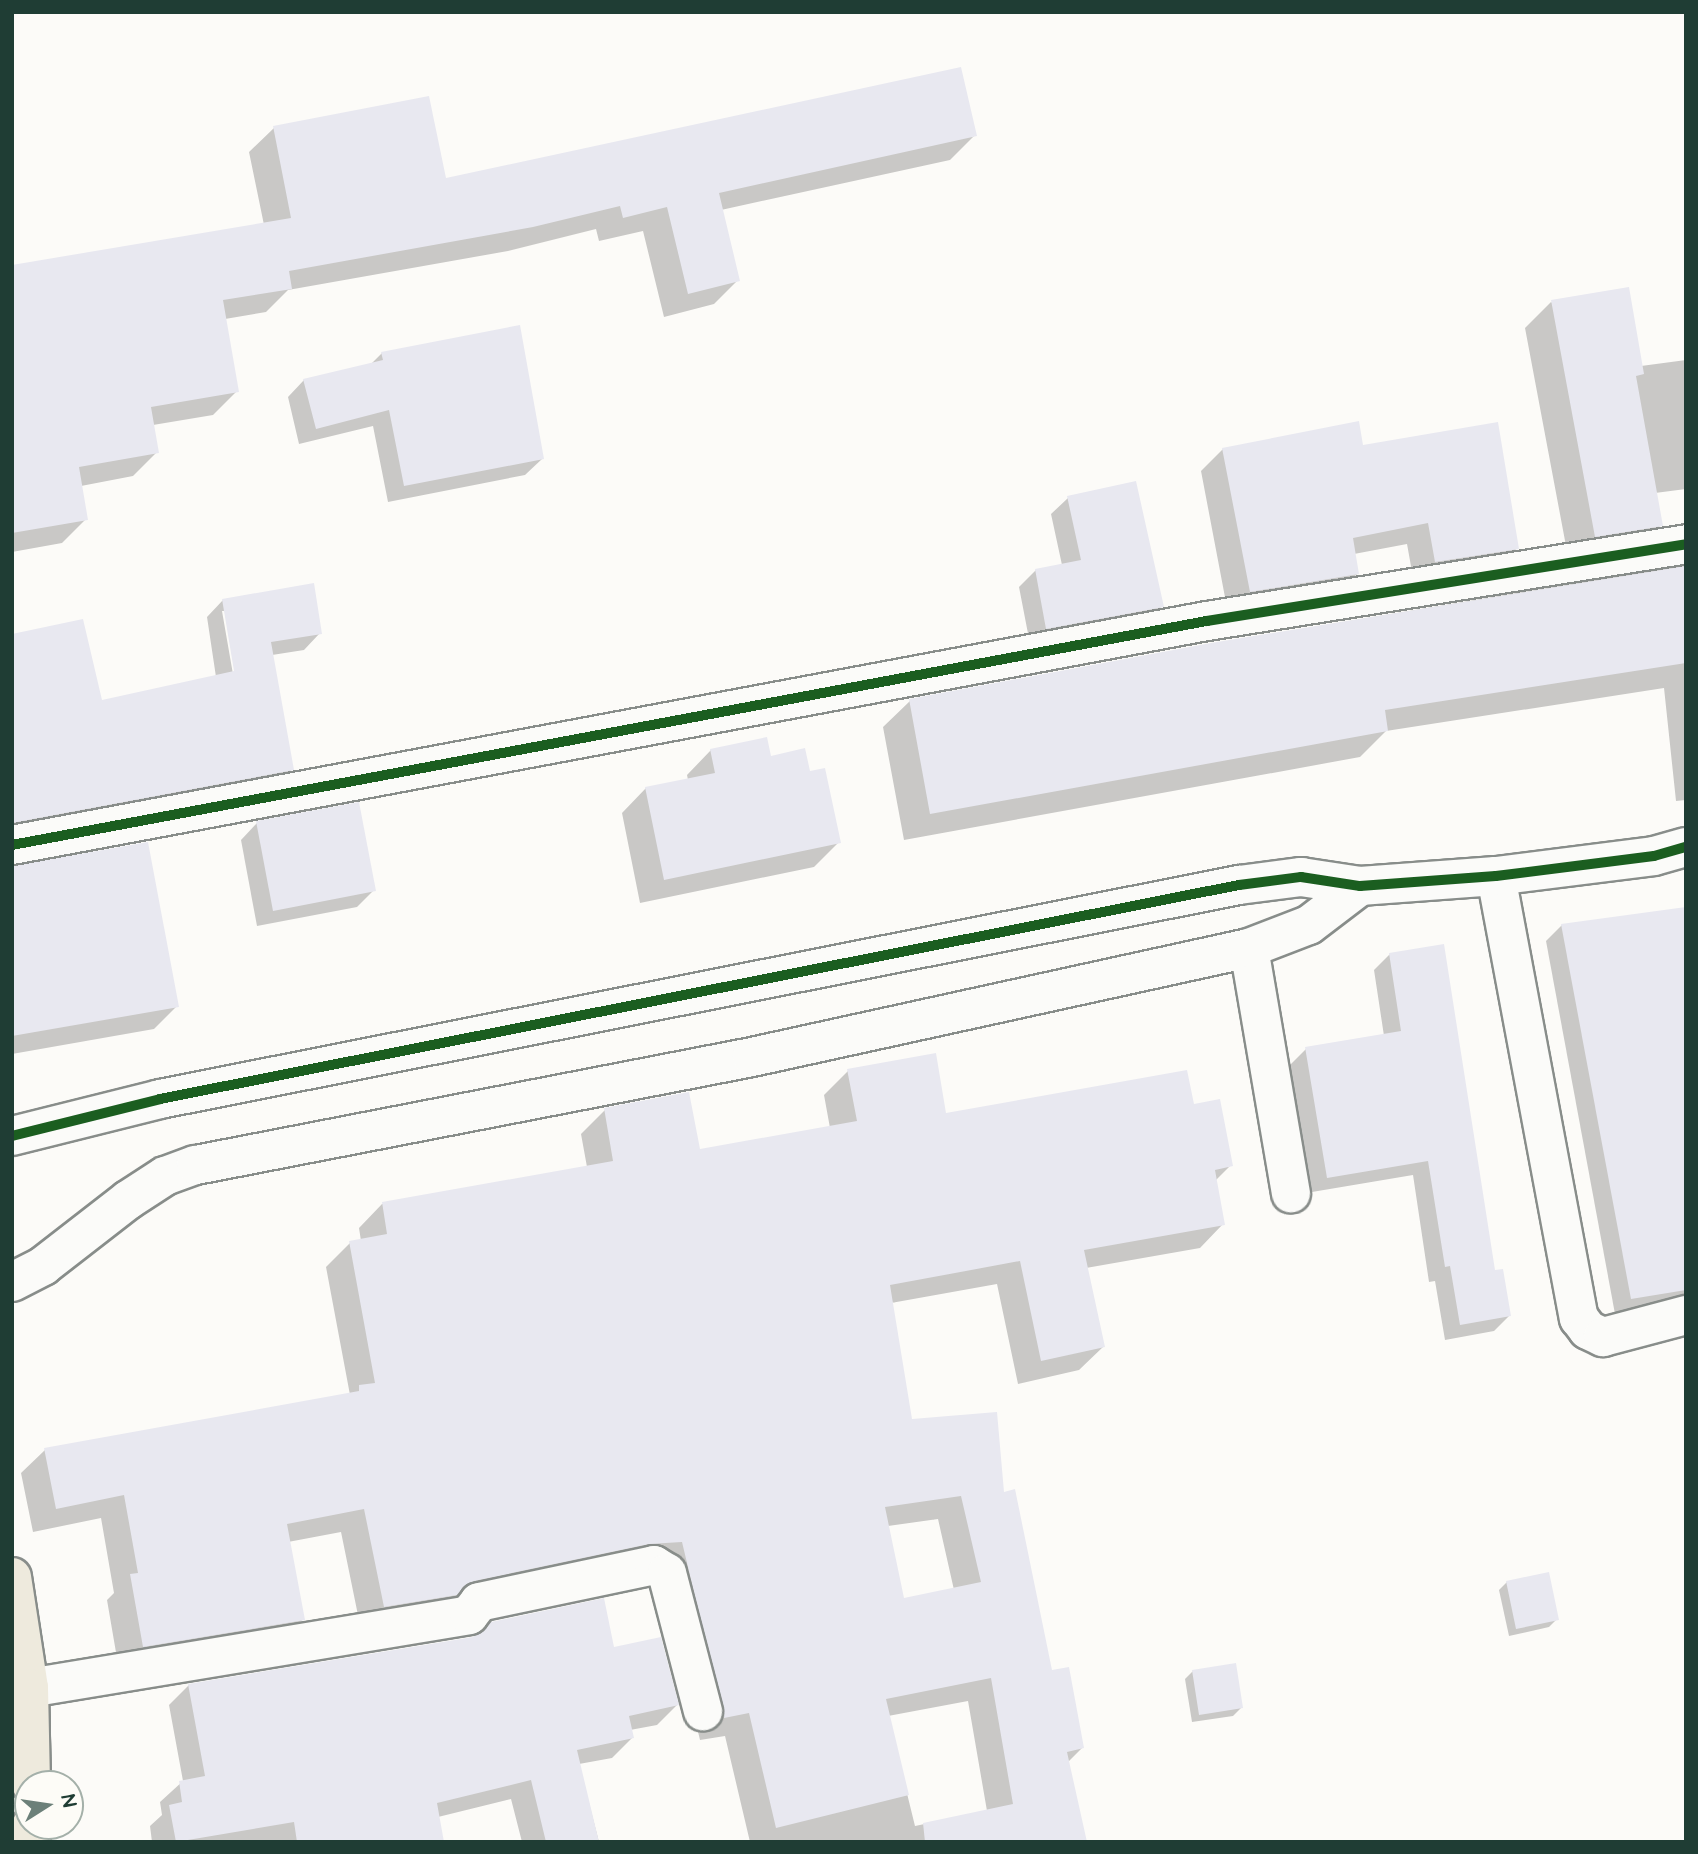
<!DOCTYPE html>
<html>
<head>
<meta charset="utf-8">
<style>
  body { margin:0 }
  #map { position:relative; width:1698px; height:1854px; overflow:hidden; background:#fcfbf8; font-family:"Architects Daughter",sans-serif }
  div>[style] { position:absolute }
  .shadow>* { inset:0; background:#0003 }
  .building>* { inset:0; background:#e8e8f0 }
  .roads { filter:drop-shadow(2px 0 #888d8a) drop-shadow(-2px 0 #888d8a) drop-shadow(0 2px #888d8a) drop-shadow(0 -2px #888d8a) }
  .minor>* { height:38px; margin:-19px; padding:0 19px; transform-origin:19px; border-radius:19px; background:#fbfbf9 }
  .trunk>* { height:38px; margin:-19px; padding:0 19px; transform-origin:19px; border-radius:19px; background:#eeeadd }
  .cycleway>* { height:10px; margin:-5px; padding:0 5px; transform-origin:5px; border-radius:5px; background:#1b5e20 }
  span { translate:-50% -50%; white-space:nowrap; text-align:center; line-height:1.15; -webkit-text-stroke:5px #fdfcf7; paint-order:stroke }
  .frame { position:absolute; inset:0; border:14px solid #1f3d34; pointer-events:none }
  .north { position:absolute; left:14px; top:1770px; width:70px; height:70px; box-sizing:border-box; background:#fdfcf7; border:2px solid #a4b0a9; border-radius:50%; rotate:78deg; font-size:19px; font-weight:700; line-height:28px; text-align:center; color:#1f3d34 }
  .north::after { content:''; display:block; margin:auto; width:24px; height:32px; background:#6c8079; clip-path:polygon(50% 0,100% 100%,50% 72%,0 100%) }
</style>
</head>
<body>
<div id="map">
  <div class="shadow">
    <i style="clip-path:polygon(274px 128px,444px 180px,975px 135px,950px 160px,721px 210px,738px 280px,714px 304px,664px 317px,643px 231px,599px 241px,596px 229px,508px 251px,288px 290px,266px 312px,225px 319px,237px 391px,213px 415px,153px 425px,157px 452px,133px 476px,81px 486px,86px 519px,62px 543px,12px 552px,12px 252px,14px 266px,264px 225px,249px 152px)"></i>
    <i style="clip-path:polygon(1551px 302px,1641px 366px,1686px 360px,1686px 489px,1655px 493px,1661px 525px,1635px 551px,1569px 562px,1525px 328px)"></i>
    <i style="clip-path:polygon(382px 353px,542px 459px,525px 475px,388px 502px,373px 426px,299px 444px,288px 397px,304px 380px,371px 364px)"></i>
    <i style="clip-path:polygon(1362px 447px,1517px 548px,1496px 570px,1414px 583px,1407px 544px,1354px 554px,1357px 574px,1336px 595px,1228px 613px,1201px 471px,1223px 449px)"></i>
    <i style="clip-path:polygon(1068px 498px,1162px 606px,1145px 623px,1030px 644px,1019px 587px,1036px 570px,1062px 565px,1051px 514px)"></i>
    <i style="clip-path:polygon(1686px 565px,1686px 800px,1676px 801px,1664px 688px,1386px 731px,1360px 757px,904px 840px,883px 727px,910px 701px,1211px 644px)"></i>
    <i style="clip-path:polygon(evenodd,223px 600px,320px 633px,304px 650px,272px 655px,292px 769px,276px 786px,12px 835px,12px 636px,100px 702px,216px 677px,207px 617px,223px 600px,222px 611px,226px 611px,237px 680px,234px 680px,222px 611px)"></i>
    <i style="clip-path:polygon(711px 750px,770px 758px,808px 773px,839px 842px,814px 867px,640px 903px,622px 813px,646px 788px,688px 780px,687px 775px)"></i>
    <i style="clip-path:polygon(257px 823px,374px 890px,357px 907px,257px 926px,241px 840px)"></i>
    <i style="clip-path:polygon(12px 867px,177px 1006px,154px 1029px,12px 1054px)"></i>
    <i style="clip-path:polygon(1686px 909px,1686px 1301px,1615px 1314px,1546px 941px,1562px 925px)"></i>
    <i style="clip-path:polygon(1390px 954px,1509px 1316px,1494px 1331px,1445px 1340px,1435px 1281px,1429px 1282px,1413px 1175px,1312px 1192px,1290px 1065px,1306px 1049px,1384px 1036px,1374px 970px)"></i>
    <i style="clip-path:polygon(evenodd,848px 1071px,945px 1115px,1192px 1106px,1231px 1165px,1215px 1181px,1223px 1224px,1200px 1248px,1086px 1268px,1103px 1347px,1079px 1370px,1018px 1384px,997px 1284px,891px 1303px,910px 1421px,1003px 1494px,1051px 1672px,1082px 1748px,1068px 1762px,1085px 1842px,750px 1842px,725px 1736px,700px 1740px,658px 1565px,361px 1630px,341px 1532px,288px 1542px,303px 1619px,279px 1643px,119px 1670px,107px 1600px,114px 1593px,101px 1518px,33px 1532px,21px 1473px,45px 1450px,350px 1395px,326px 1267px,350px 1243px,361px 1241px,359px 1228px,382px 1204px,587px 1167px,581px 1134px,605px 1110px,698px 1151px,830px 1128px,824px 1095px,848px 1071px,938px 1519px,954px 1590px,903px 1600px,888px 1526px,938px 1519px,848px 1071px,968px 1701px,987px 1811px,915px 1826px,888px 1716px,968px 1701px)"></i>
    <i style="clip-path:polygon(1507px 1582px,1557px 1619px,1549px 1627px,1509px 1636px,1499px 1590px)"></i>
    <i style="clip-path:polygon(613px 1649px,677px 1705px,657px 1725px,630px 1730px,632px 1738px,612px 1758px,579px 1764px,599px 1842px,522px 1842px,511px 1799px,438px 1817px,442px 1842px,152px 1842px,150px 1826px,162px 1815px,160px 1802px,183px 1781px,169px 1705px,189px 1685px)"></i>
    <i style="clip-path:polygon(1193px 1671px,1241px 1708px,1233px 1716px,1192px 1722px,1185px 1679px)"></i>
  </div>
  <div class="building">
    <i style="clip-path:polygon(961px 67px,977px 136px,719px 193px,740px 281px,688px 294px,667px 207px,623px 218px,620px 206px,533px 227px,289px 271px,292px 289px,223px 300px,239px 392px,151px 407px,159px 453px,79px 467px,88px 520px,12px 533px,12px 265px,291px 218px,273px 126px,429px 96px,446px 178px)"></i>
    <i style="clip-path:polygon(1629px 287px,1644px 374px,1636px 376px,1663px 526px,1595px 537px,1551px 300px)"></i>
    <i style="clip-path:polygon(520px 325px,544px 459px,404px 486px,389px 410px,316px 429px,303px 379px,383px 360px,381px 352px)"></i>
    <i style="clip-path:polygon(1359px 421px,1363px 445px,1498px 422px,1519px 549px,1435px 562px,1428px 523px,1353px 538px,1359px 574px,1250px 592px,1222px 448px)"></i>
    <i style="clip-path:polygon(1136px 481px,1164px 607px,1046px 629px,1035px 569px,1081px 560px,1067px 496px)"></i>
    <i style="clip-path:polygon(1686px 566px,1686px 663px,1385px 710px,1388px 731px,930px 814px,909px 699px,1211px 643px)"></i>
    <i style="clip-path:polygon(314px 583px,322px 634px,271px 642px,294px 770px,12px 823px,12px 634px,83px 619px,102px 700px,234px 671px,222px 599px)"></i>
    <i style="clip-path:polygon(767px 737px,771px 756px,805px 748px,810px 771px,825px 768px,841px 843px,664px 880px,645px 787px,715px 773px,710px 749px)"></i>
    <i style="clip-path:polygon(359px 802px,376px 891px,273px 911px,256px 821px)"></i>
    <i style="clip-path:polygon(148px 842px,179px 1007px,12px 1036px,12px 866px)"></i>
    <i style="clip-path:polygon(1686px 907px,1686px 1290px,1631px 1299px,1561px 924px)"></i>
    <i style="clip-path:polygon(1444px 944px,1495px 1270px,1503px 1269px,1511px 1316px,1460px 1325px,1450px 1266px,1445px 1267px,1428px 1161px,1327px 1178px,1305px 1047px,1401px 1031px,1389px 953px)"></i>
    <i style="clip-path:polygon(evenodd,936px 1053px,946px 1113px,1187px 1070px,1194px 1104px,1220px 1099px,1233px 1166px,1215px 1170px,1225px 1225px,1084px 1250px,1105px 1347px,1041px 1361px,1020px 1261px,890px 1285px,912px 1419px,997px 1412px,1004px 1492px,1015px 1489px,1052px 1670px,1069px 1667px,1084px 1748px,1067px 1752px,1087px 1842px,925px 1842px,923px 1823px,1013px 1804px,991px 1678px,886px 1699px,909px 1795px,776px 1828px,749px 1713px,724px 1718px,682px 1542px,649px 1544px,474px 1581px,457px 1595px,384px 1607px,364px 1509px,287px 1524px,305px 1620px,143px 1647px,130px 1574px,138px 1573px,124px 1495px,56px 1509px,44px 1448px,359px 1391px,359px 1385px,375px 1383px,349px 1241px,387px 1234px,382px 1202px,613px 1161px,604px 1108px,689px 1092px,700px 1149px,857px 1121px,847px 1069px,936px 1053px,961px 1496px,981px 1582px,904px 1598px,885px 1507px,961px 1496px)"></i>
    <i style="clip-path:polygon(1549px 1572px,1559px 1620px,1516px 1629px,1506px 1581px)"></i>
    <i style="clip-path:polygon(604px 1598px,614px 1647px,661px 1637px,679px 1705px,629px 1716px,634px 1738px,577px 1750px,599px 1842px,546px 1842px,531px 1780px,437px 1803px,444px 1842px,297px 1842px,294px 1822px,176px 1842px,169px 1805px,182px 1802px,179px 1781px,205px 1776px,188px 1684px,473px 1637px,491px 1622px)"></i>
    <i style="clip-path:polygon(1236px 1663px,1243px 1708px,1199px 1715px,1192px 1670px)"></i>
  </div>
  <div class="roads">
    <div class="minor">
      <i style="left:12px;top:845px;width:1216px;rotate:-10.62deg"></i>
      <i style="left:1207px;top:621px;width:485px;rotate:-9.1deg"></i>
      <i style="left:1496px;top:876px;width:450px;rotate:79.4deg"></i>
      <i style="left:1579px;top:1318px;width:15px;rotate:53deg"></i>
      <i style="left:1588px;top:1330px;width:17px;rotate:25deg"></i>
      <i style="left:1603px;top:1337px;width:86px;rotate:-14.8deg"></i>
      <i style="left:1249px;top:948px;width:249px;rotate:80.3deg"></i>
      <i style="left:12px;top:1136px;width:153px;rotate:-14deg"></i>
      <i style="left:160px;top:1099px;width:1100px;rotate:-11.22deg"></i>
      <i style="left:1239px;top:885px;width:63px;rotate:-7.4deg"></i>
      <i style="left:1301px;top:877px;width:60px;rotate:8.7deg"></i>
      <i style="left:1360px;top:886px;width:136px;rotate:-4.2deg"></i>
      <i style="left:1496px;top:876px;width:159px;rotate:-7.2deg"></i>
      <i style="left:1654px;top:856px;width:33px;rotate:-16deg"></i>
      <i style="left:12px;top:1282px;width:35px;rotate:-27deg"></i>
      <i style="left:43px;top:1266px;width:108px;rotate:-37.8deg"></i>
      <i style="left:128px;top:1200px;width:44px;rotate:-33deg"></i>
      <i style="left:165px;top:1176px;width:33px;rotate:-20deg"></i>
      <i style="left:196px;top:1165px;width:566px;rotate:-10.99deg"></i>
      <i style="left:752px;top:1057px;width:509px;rotate:-12.37deg"></i>
      <i style="left:1249px;top:948px;width:64px;rotate:-21deg"></i>
      <i style="left:1309px;top:925px;width:64px;rotate:-37.4deg"></i>
      <i style="left:29px;top:1688px;width:446px;rotate:-9.4deg"></i>
      <i style="left:469px;top:1615px;width:16px;rotate:-52deg"></i>
      <i style="left:479px;top:1602px;width:179px;rotate:-11.9deg"></i>
      <i style="left:654px;top:1565px;width:15px;rotate:32deg"></i>
      <i style="left:667px;top:1573px;width:143px;rotate:75.4deg"></i>
    </div>
    <div class="trunk">
      <i style="left:12px;top:1577px;width:112px;rotate:81.3deg"></i>
      <i style="left:29px;top:1688px;width:96px;rotate:88.8deg"></i>
      <i style="left:31px;top:1826px;width:16px;rotate:90deg"></i>
    </div>
  </div>
  <div class="cycleway">
    <i style="left:12px;top:845px;width:1216px;rotate:-10.62deg"></i>
    <i style="left:1207px;top:621px;width:485px;rotate:-9.1deg"></i>
    <i style="left:12px;top:1136px;width:153px;rotate:-14deg"></i>
    <i style="left:160px;top:1099px;width:1100px;rotate:-11.22deg"></i>
    <i style="left:1239px;top:885px;width:63px;rotate:-7.4deg"></i>
    <i style="left:1301px;top:877px;width:60px;rotate:8.7deg"></i>
    <i style="left:1360px;top:886px;width:136px;rotate:-4.2deg"></i>
    <i style="left:1496px;top:876px;width:159px;rotate:-7.2deg"></i>
    <i style="left:1654px;top:856px;width:33px;rotate:-16deg"></i>
  </div>
  <div class="frame"></div>
  <div class="north">N</div>
</div>
</body>
</html>
